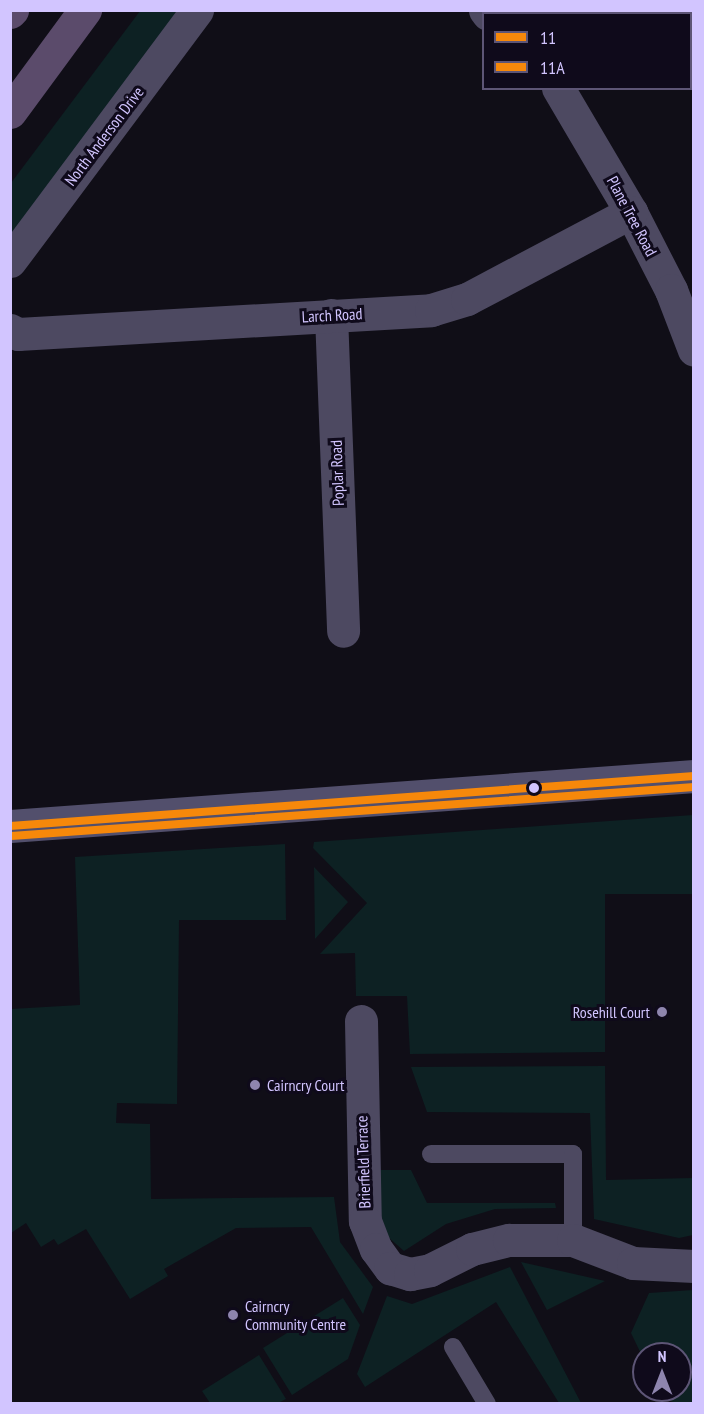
<!DOCTYPE html>
<html>
<head>
<meta charset="utf-8">
<style>
  body { margin:0 }
  #map { position:relative; width:704px; height:1414px; overflow:hidden; background:#100e17; font-family:"PT Sans Narrow",sans-serif }
  div>[style] { position:absolute }
  .green>* { inset:0; background:#0d2123 }
  .lane>* { height:18px; margin:-9px; padding:0 9px; transform-origin:9px; border-radius:9px; background:#4d4961 }
  .street>* { height:33px; margin:-16.5px; padding:0 16.5px; transform-origin:16.5px; border-radius:16.5px; background:#4d4961 }
  .secondary>* { height:33px; margin:-16.5px; padding:0 16.5px; transform-origin:16.5px; border-radius:16.5px; background:#524f6c }
  .primary>* { height:33px; margin:-16.5px; padding:0 16.5px; transform-origin:16.5px; border-radius:16.5px; background:#5b4b6b }
  .bus-1>* { height:8px; margin:-4px; padding:0 4px; transform-origin:4px; border-radius:4px; background:#f6880a }
  .bus-2>* { height:8px; margin:-4px; padding:0 4px; transform-origin:4px; border-radius:4px; background:#f6880a }
  .dots>* { width:16px; height:16px; translate:-50% -50%; box-sizing:border-box; border:3px solid #0f0a1b; border-radius:50% }
  span { translate:-50% -50%; white-space:nowrap; text-align:center; line-height:1.15; -webkit-text-stroke:6px #0f0a1b; paint-order:stroke }
  .street-label { font-size:16px; color:#d2c5ff }
  .poi-label { font-size:16px; color:#d2c5ff }
  .right { translate:-100% -50%; text-align:right }
  .left { translate:0 -50%; text-align:left }
  .frame { position:absolute; inset:0; border:12px solid #d2c5ff; pointer-events:none }
  .legend { position:absolute; left:482px; top:12px; width:210px; height:78px; box-sizing:border-box; background:#0f0a1b; border:2px solid #5d5576; margin:0; padding:8px 10px; list-style:none; font-size:18px; color:#d2c5ff }
  .legend li { display:flex; align-items:center; gap:12px; height:30px }
  .legend b { width:30px; border:2px solid #5d5576 }
  .north { position:absolute; left:632px; top:1342px; width:60px; height:60px; box-sizing:border-box; background:#0f0a1b; border:2px solid #5d5576; border-radius:50%; rotate:0deg; font-size:16px; font-weight:700; line-height:24px; text-align:center; color:#d2c5ff }
  .north::after { content:''; display:block; margin:auto; width:21px; height:27px; background:#8e85ae; clip-path:polygon(50% 0,100% 100%,50% 72%,0 100%) }
</style>
</head>
<body>
<div id="map">
  <div class="green">
    <i style="clip-path:polygon(140px 11px,181px 11px,11px 235px,11px 183px)"></i>
    <i style="clip-path:polygon(693px 815px,693px 894px,605px 894px,605px 1052px,410px 1054px,407px 996px,356px 996px,355px 953px,320px 954px,367px 903px,313px 848px,314px 842px)"></i>
    <i style="clip-path:polygon(285px 844px,286px 920px,179px 920px,177px 1104px,117px 1103px,116px 1123px,150px 1124px,151px 1199px,334px 1197px,340px 1242px,373px 1287px,363px 1314px,311px 1227px,236px 1228px,164px 1269px,168px 1276px,130px 1299px,86px 1229px,58px 1245px,54px 1239px,41px 1247px,26px 1223px,11px 1233px,11px 1009px,80px 1005px,75px 857px)"></i>
    <i style="clip-path:polygon(314px 867px,348px 902px,315px 939px,315px 938px)"></i>
    <i style="clip-path:polygon(605px 1066px,606px 1180px,693px 1178px,693px 1235px,679px 1238px,594px 1219px,590px 1113px,427px 1112px,411px 1067px)"></i>
    <i style="clip-path:polygon(379px 1170px,411px 1170px,427px 1203px,555px 1203px,556px 1208px,495px 1209px,446px 1224px,404px 1251px,388px 1237px,381px 1216px)"></i>
    <i style="clip-path:polygon(521px 1262px,605px 1281px,547px 1310px)"></i>
    <i style="clip-path:polygon(510px 1267px,581px 1403px,559px 1403px,496px 1302px,365px 1387px,357px 1374px,387px 1296px,412px 1304px)"></i>
    <i style="clip-path:polygon(693px 1290px,693px 1403px,677px 1403px,664px 1399px,659px 1390px,680px 1390px,680px 1354px,644px 1354px,644px 1360px,631px 1333px,649px 1293px)"></i>
    <i style="clip-path:polygon(343px 1298px,360px 1325px,348px 1359px,292px 1395px,263px 1348px)"></i>
    <i style="clip-path:polygon(259px 1355px,286px 1399px,278px 1403px,210px 1403px,202px 1391px)"></i>
  </div>
  <div class="lane">
    <i style="left:431px;top:1154px;width:142px"></i>
    <i style="left:573px;top:1154px;width:86px;rotate:90deg"></i>
    <i style="left:453px;top:1347px;width:66px;rotate:59.2deg"></i>
  </div>
  <div class="street">
    <i style="left:485px;top:10px;width:5px;rotate:53deg"></i>
    <i style="left:633px;top:14px;width:6px;rotate:-45deg"></i>
    <i style="left:558px;top:88px;width:144px;rotate:59.5deg"></i>
    <i style="left:631px;top:212px;width:88px;rotate:62.9deg"></i>
    <i style="left:671px;top:290px;width:64px;rotate:69deg"></i>
    <i style="left:10px;top:261px;width:313px;rotate:-53.3deg"></i>
    <i style="left:331px;top:315px;width:316px;rotate:87.8deg"></i>
    <i style="left:10px;top:330px;width:9px;rotate:27deg"></i>
    <i style="left:18px;top:334px;width:414px;rotate:-3.3deg"></i>
    <i style="left:431px;top:310px;width:38px;rotate:-17deg"></i>
    <i style="left:467px;top:299px;width:186px;rotate:-27.9deg"></i>
    <i style="left:361px;top:1021px;width:200px;rotate:88.9deg"></i>
    <i style="left:365px;top:1221px;width:30px;rotate:69deg"></i>
    <i style="left:376px;top:1249px;width:24px;rotate:54deg"></i>
    <i style="left:390px;top:1268px;width:21px;rotate:17deg"></i>
    <i style="left:410px;top:1274px;width:20px;rotate:-11deg"></i>
    <i style="left:430px;top:1270px;width:47px;rotate:-26.6deg"></i>
    <i style="left:472px;top:1249px;width:38px;rotate:-14deg"></i>
    <i style="left:509px;top:1240px;width:64px"></i>
    <i style="left:573px;top:1240px;width:64px;rotate:21deg"></i>
    <i style="left:633px;top:1263px;width:61px;rotate:2.8deg"></i>
  </div>
  <div class="secondary">
    <i style="left:10px;top:826px;width:686px;rotate:-4.18deg"></i>
  </div>
  <div class="primary">
    <i style="left:10px;top:12px;width:3px;rotate:-45deg"></i>
    <i style="left:10px;top:112px;width:127px;rotate:-53.7deg"></i>
  </div>
  <div class="bus-1">
    <i style="left:10px;top:826px;width:686px;rotate:-4.18deg"></i>
  </div>
  <div class="bus-2">
    <i style="left:11px;top:836px;width:685px;rotate:-4.1deg"></i>
  </div>
  <div class="dots">
    <i style="left:534px;top:788px;background:#d2c5ff"></i>
    <i style="left:662px;top:1012px;background:#8e85ae"></i>
    <i style="left:255px;top:1085px;background:#8e85ae"></i>
    <i style="left:233px;top:1315px;background:#8e85ae"></i>
  </div>
  <div class="street-label">
    <span style="left:104px;top:136px;rotate:-53deg">North Anderson Drive</span>
    <span style="left:632px;top:216px;rotate:62deg">Plane Tree Road</span>
    <span style="left:332px;top:315px;rotate:-3deg">Larch Road</span>
    <span style="left:337px;top:473px;rotate:-92deg">Poplar Road</span>
    <span style="left:363px;top:1162px;rotate:-92deg">Brierfield Terrace</span>
  </div>
  <div class="poi-label">
    <span class="right" style="left:650px;top:1012px">Rosehill Court</span>
    <span class="left" style="left:267px;top:1085px">Cairncry Court</span>
    <span class="left" style="left:245px;top:1315px">Cairncry<br>Community Centre</span>
  </div>
  <div class="frame"></div>
  <ul class="legend">
  <li><b style="height:8px;background:#f6880a"></b>11</li>
  <li><b style="height:8px;background:#f6880a"></b>11A</li>
  </ul>
  <div class="north">N</div>
</div>
</body>
</html>
